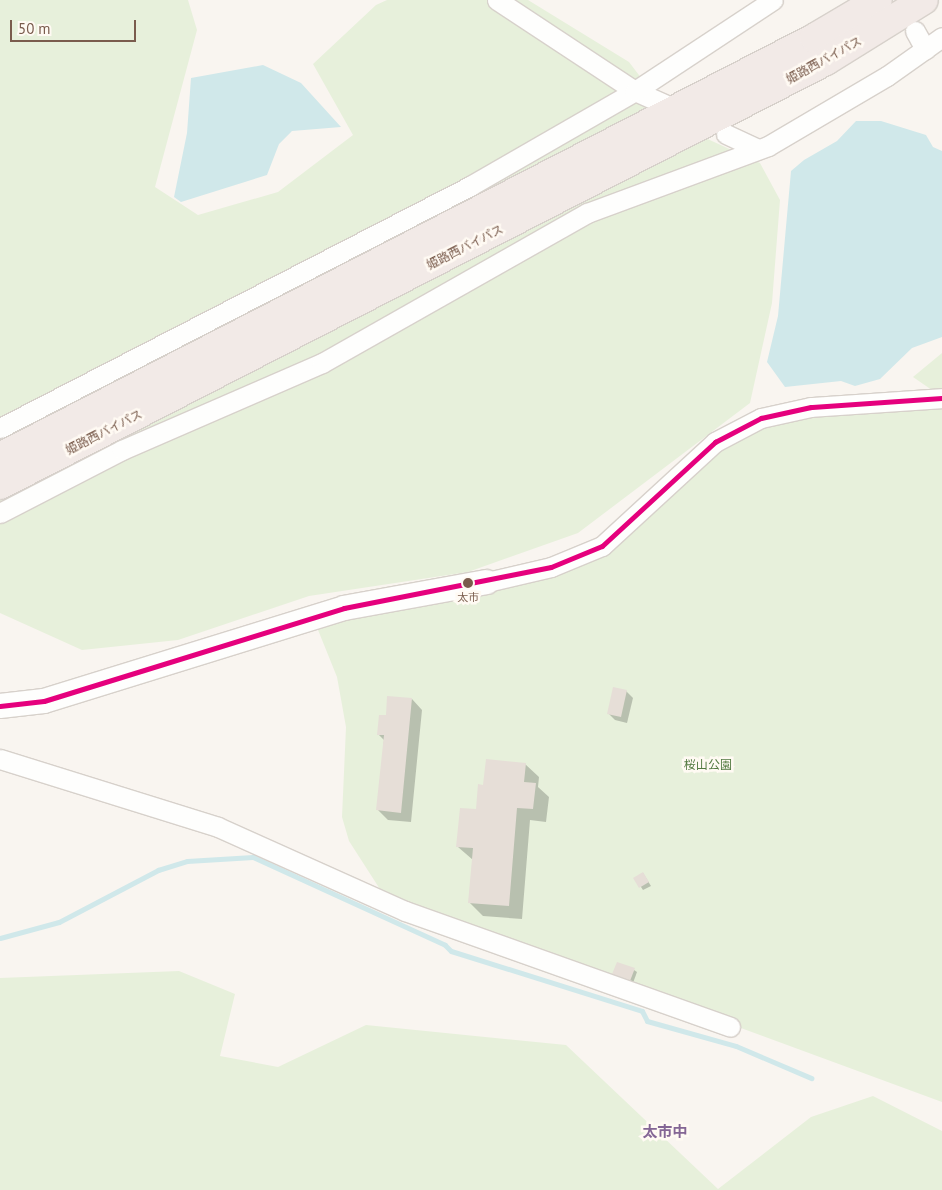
<!DOCTYPE html>
<html>
<head>
<meta charset="utf-8">
<style>
  body { margin:0 }
  #map { position:relative; width:942px; height:1190px; overflow:hidden; background:#f9f5f0; font-family:"PT Sans","Noto Sans JP",sans-serif }
  div>[style] { position:absolute }
  .green>* { inset:0; background:#e7f0db }
  .water>* { inset:0; background:#d0e8ea }
  .shadow>* { inset:0; background:#0003 }
  .stream>* { height:5px; margin:-2.5px; padding:0 2.5px; transform-origin:2.5px; border-radius:2.5px; background:#d0e8ea }
  .building>* { inset:0; background:#e6ded7 }
  .roads { filter:drop-shadow(1px 0 #d7d1cb) drop-shadow(-1px 0 #d7d1cb) drop-shadow(0 1px #d7d1cb) drop-shadow(0 -1px #d7d1cb) }
  .minor>* { height:19px; margin:-9.5px; padding:0 9.5px; transform-origin:9.5px; border-radius:9.5px; background:#fefefd }
  .tertiary>* { height:24px; margin:-12px; padding:0 12px; transform-origin:12px; border-radius:12px; background:#fefefd }
  .motorway>* { height:28px; margin:-14px; padding:0 14px; transform-origin:14px; border-radius:14px; background:#f2eae7 }
  .bus-1>* { height:5px; margin:-2.5px; padding:0 2.5px; transform-origin:2.5px; border-radius:2.5px; background:#e5007d }
  .dots>* { width:14px; height:14px; translate:-50% -50%; box-sizing:border-box; border:2px solid #fffaf3; border-radius:50% }
  span { translate:-50% -50%; white-space:nowrap; text-align:center; line-height:1.15; -webkit-text-stroke:5px #fffaf3; paint-order:stroke }
  .bus-label { font-size:11px; color:#7a5c4d }
  .street-label { font-size:12px; color:#7a5c4d }
  .park-label { font-size:12px; color:#537a41 }
  .quarter-label { font-size:15px; color:#846695; font-weight:700 }
  .scale { position:absolute; left:10px; top:20px; width:126px; height:22px; box-sizing:border-box; border:2px solid #7a5c4d; border-top:0; padding-left:6px; font-size:15px; line-height:18px; white-space:nowrap; color:#7a5c4d; -webkit-text-stroke:4px #fffaf3; paint-order:stroke }
</style>
</head>
<body>
<div id="map">
  <div class="green">
    <i style="clip-path:polygon(0 0,188px 0,197px 30px,155px 187px,198px 215px,278px 192px,353px 135px,313px 64px,376px 5px,387px 0,528px 0,629px 62px,677px 125px,760px 163px,780px 200px,772px 303px,750px 403px,578px 533px,468px 572px,309px 596px,178px 640px,82px 650px,0 613px)"></i>
    <i style="clip-path:polygon(942px 353px,942px 397px,913px 377px)"></i>
    <i style="clip-path:polygon(942px 408px,942px 1102px,385px 897px,349px 841px,342px 817px,346px 727px,337px 677px,316px 625px,562px 574px,607px 553px,700px 471px,721px 447px,785px 419px)"></i>
    <i style="clip-path:polygon(179px 971px,235px 994px,220px 1056px,278px 1067px,366px 1025px,566px 1045px,718px 1189px,811px 1117px,873px 1096px,942px 1131px,942px 1190px,0 1190px,0 978px)"></i>
  </div>
  <div class="water">
    <i style="clip-path:polygon(263px 65px,301px 83px,341px 127px,292px 131px,279px 144px,267px 175px,181px 202px,174px 197px,187px 133px,191px 78px)"></i>
    <i style="clip-path:polygon(856px 121px,881px 121px,926px 135px,933px 147px,942px 151px,942px 337px,912px 348px,880px 379px,855px 386px,841px 381px,785px 387px,767px 362px,778px 316px,791px 171px,804px 160px,837px 141px)"></i>
  </div>
  <div class="shadow">
    <i style="clip-path:polygon(626px 691px,633px 698px,627px 723px,615px 720px,608px 713px)"></i>
    <i style="clip-path:polygon(412px 699px,422px 710px,411px 822px,388px 820px,378px 810px,384px 740px,378px 734px,387px 717px)"></i>
    <i style="clip-path:polygon(525px 764px,539px 777px,538px 787px,549px 797px,546px 822px,530px 820px,522px 919px,483px 916px,469px 902px,473px 860px,458px 847px,477px 810px,484px 786px)"></i>
    <i style="clip-path:polygon(643px 873px,651px 886px,643px 890px,635px 878px)"></i>
    <i style="clip-path:polygon(634px 970px,637px 972px,633px 983px,614px 974px)"></i>
  </div>
  <div class="stream">
    <i style="left:0;top:938px;width:61px;rotate:-15.2deg"></i>
    <i style="left:59px;top:922px;width:112px;rotate:-27.7deg"></i>
    <i style="left:158px;top:870px;width:30px;rotate:-17deg"></i>
    <i style="left:187px;top:861px;width:66px;rotate:-3.5deg"></i>
    <i style="left:253px;top:857px;width:211px;rotate:24.6deg"></i>
    <i style="left:445px;top:945px;width:8px;rotate:45deg"></i>
    <i style="left:451px;top:951px;width:200px;rotate:17.4deg"></i>
    <i style="left:642px;top:1011px;width:11px;rotate:63deg"></i>
    <i style="left:647px;top:1021px;width:92px;rotate:15.7deg"></i>
    <i style="left:736px;top:1046px;width:82px;rotate:23.1deg"></i>
  </div>
  <div class="building">
    <i style="clip-path:polygon(613px 687px,627px 690px,621px 717px,607px 714px)"></i>
    <i style="clip-path:polygon(387px 696px,412px 698px,401px 813px,376px 810px,384px 735px,377px 735px,379px 715px,386px 715px)"></i>
    <i style="clip-path:polygon(486px 759px,526px 763px,524px 782px,536px 783px,533px 809px,517px 808px,509px 906px,468px 903px,473px 848px,456px 847px,460px 808px,476px 809px,478px 784px,483px 785px)"></i>
    <i style="clip-path:polygon(643px 872px,649px 882px,639px 888px,633px 878px)"></i>
    <i style="clip-path:polygon(617px 962px,635px 968px,630px 981px,612px 974px)"></i>
  </div>
  <div class="roads">
    <div class="minor">
      <i style="left:497px;top:0;width:165px;rotate:33.4deg"></i>
      <i style="left:635px;top:91px;width:32px;rotate:24deg"></i>
      <i style="left:915px;top:31px;width:21px;rotate:61deg"></i>
      <i style="left:726px;top:134px;width:35px;rotate:25deg"></i>
      <i style="left:0;top:428px;width:529px;rotate:-27.24deg"></i>
      <i style="left:470px;top:186px;width:190px;rotate:-29.9deg"></i>
      <i style="left:635px;top:91px;width:165px;rotate:-33.4deg"></i>
      <i style="left:0;top:513px;width:137px;rotate:-27.3deg"></i>
      <i style="left:122px;top:450px;width:218px;rotate:-23.5deg"></i>
      <i style="left:322px;top:363px;width:305px;rotate:-29.5deg"></i>
      <i style="left:587px;top:213px;width:193px;rotate:-20.3deg"></i>
      <i style="left:768px;top:146px;width:138px;rotate:-30.5deg"></i>
      <i style="left:887px;top:76px;width:67px;rotate:-35.3deg"></i>
      <i style="left:487px;top:582px;width:66px;rotate:-13.2deg"></i>
      <i style="left:551px;top:567px;width:55px;rotate:-22.4deg"></i>
      <i style="left:602px;top:546px;width:154px;rotate:-42.6deg"></i>
      <i style="left:715px;top:442px;width:52px;rotate:-27.6deg"></i>
      <i style="left:761px;top:418px;width:51px;rotate:-12.4deg"></i>
      <i style="left:811px;top:407px;width:131px;rotate:-3.9deg"></i>
      <i style="left:0;top:759px;width:228px;rotate:17.3deg"></i>
      <i style="left:218px;top:827px;width:205px;rotate:24.2deg"></i>
      <i style="left:405px;top:911px;width:345px;rotate:19.6deg"></i>
    </div>
    <div class="tertiary">
      <i style="left:0;top:706px;width:44px;rotate:-6.5deg"></i>
      <i style="left:44px;top:701px;width:314px;rotate:-17.2deg"></i>
      <i style="left:344px;top:608px;width:145px;rotate:-10.3deg"></i>
    </div>
    <div class="motorway">
      <i style="left:0;top:457px;width:916px;rotate:-27.24deg"></i>
      <i style="left:814px;top:38px;width:74px;rotate:-30.7deg"></i>
      <i style="left:0;top:485px;width:928px;rotate:-27.17deg"></i>
      <i style="left:826px;top:61px;width:115px;rotate:-31.9deg"></i>
    </div>
  </div>
  <div class="bus-1">
    <i style="left:0;top:706px;width:44px;rotate:-6.5deg"></i>
    <i style="left:44px;top:701px;width:314px;rotate:-17.2deg"></i>
    <i style="left:344px;top:608px;width:211px;rotate:-11.2deg"></i>
    <i style="left:551px;top:567px;width:55px;rotate:-22.4deg"></i>
    <i style="left:602px;top:546px;width:154px;rotate:-42.6deg"></i>
    <i style="left:715px;top:442px;width:52px;rotate:-27.6deg"></i>
    <i style="left:761px;top:418px;width:51px;rotate:-12.4deg"></i>
    <i style="left:811px;top:407px;width:131px;rotate:-3.9deg"></i>
  </div>
  <div class="dots">
    <i style="left:468px;top:583px;background:#7a5c4d"></i>
  </div>
  <div class="bus-label">
    <span style="left:468px;top:597px">太市</span>
  </div>
  <div class="street-label">
    <span style="left:824px;top:60px;rotate:-29deg">姫路西バイパス</span>
    <span style="left:465px;top:247px;rotate:-27deg">姫路西バイパス</span>
    <span style="left:104px;top:432px;rotate:-27deg">姫路西バイパス</span>
  </div>
  <div class="park-label">
    <span style="left:708px;top:765px">桜山公園</span>
  </div>
  <div class="quarter-label">
    <span style="left:665px;top:1132px">太市中</span>
  </div>
  <div class="scale">50 m</div>
</div>
</body>
</html>
